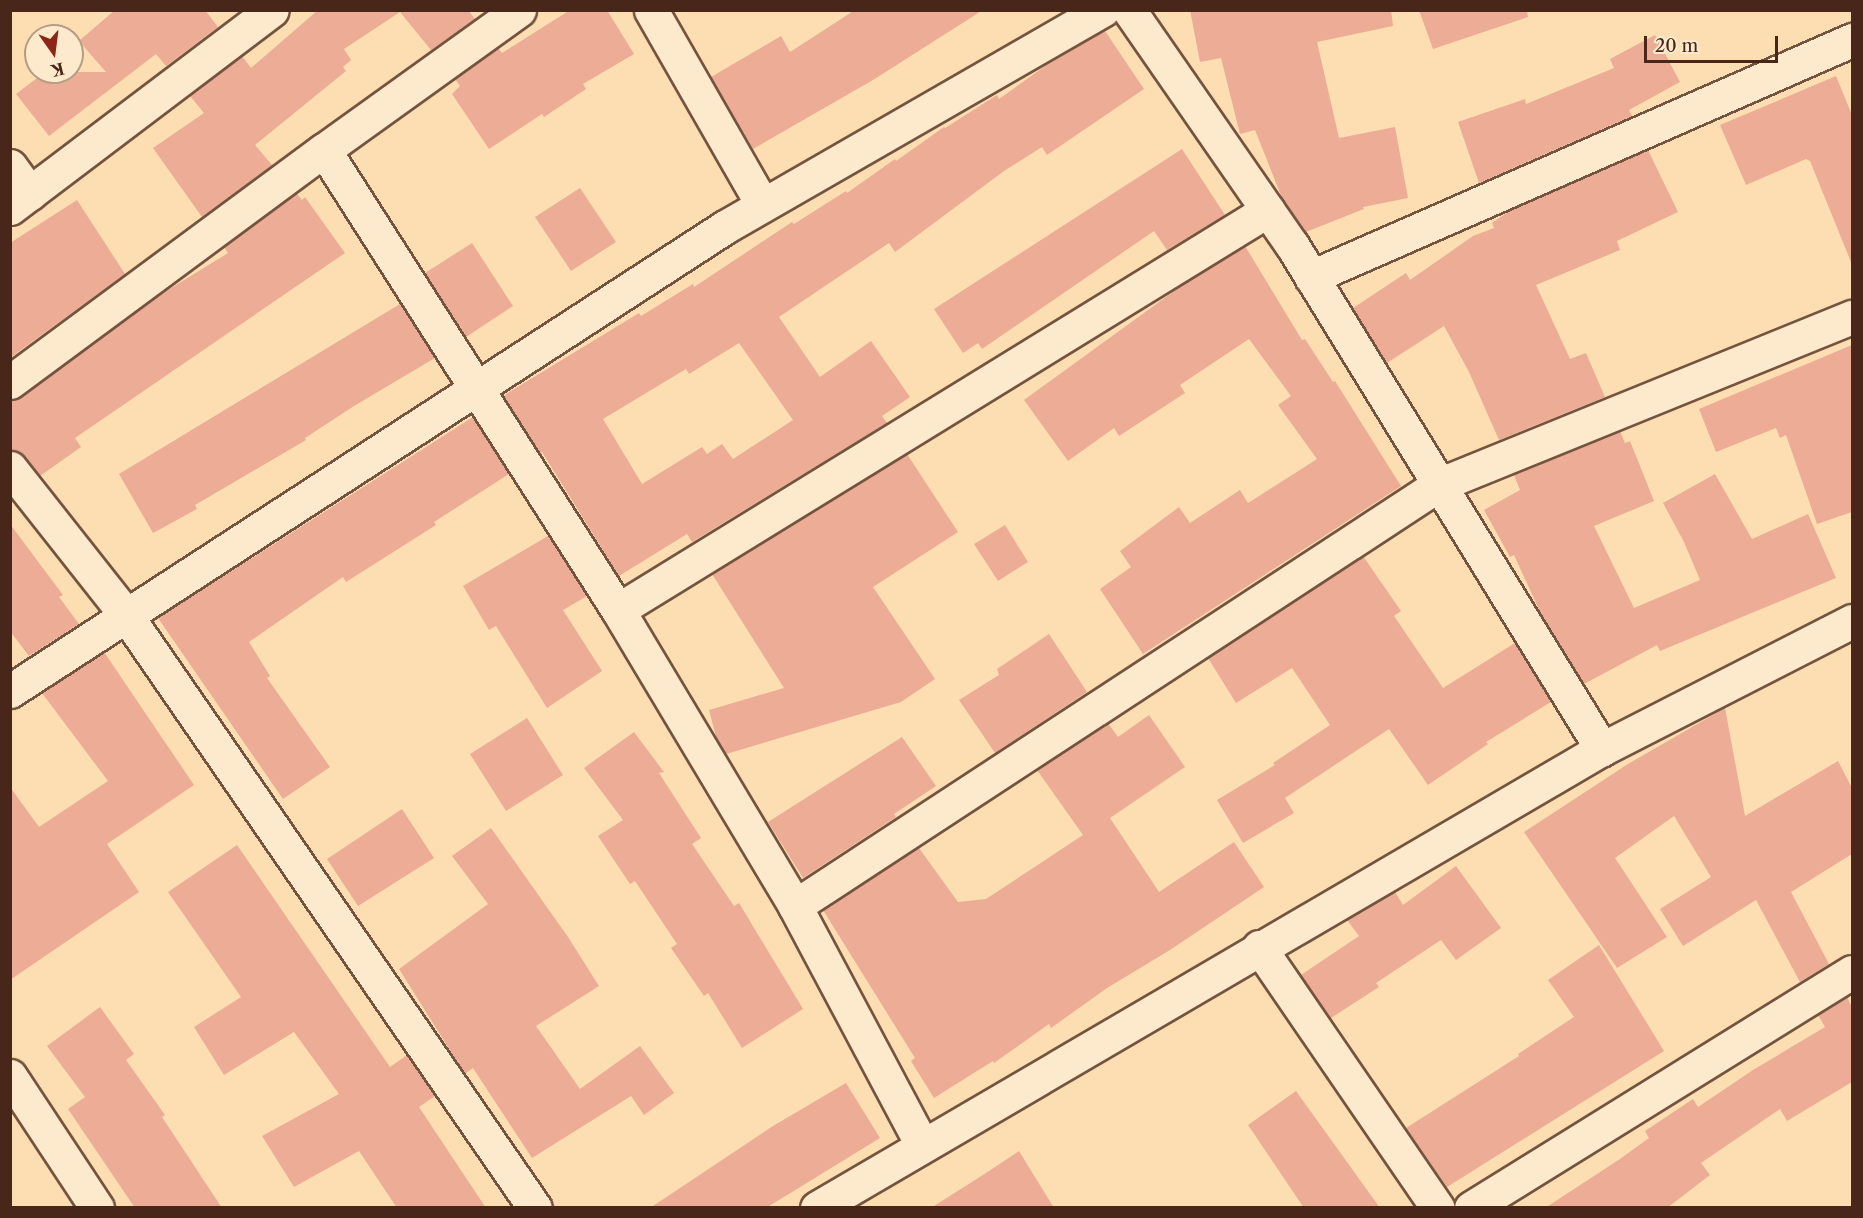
<!DOCTYPE html>
<html>
<head>
<meta charset="utf-8">
<style>
  body { margin:0 }
  #map { position:relative; width:1863px; height:1218px; overflow:hidden; background:#fcdeb2; font-family:"Libre Caslon Text",serif }
  div>[style] { position:absolute }
  .building>* { inset:0; background:#ecac96 }
  .roads { filter:drop-shadow(2px 0 #75543f) drop-shadow(-2px 0 #75543f) drop-shadow(0 2px #75543f) drop-shadow(0 -2px #75543f) }
  .minor>* { height:33px; margin:-16.5px; padding:0 16.5px; transform-origin:16.5px; border-radius:16.5px; background:#fdeacd }
  span { translate:-50% -50%; white-space:nowrap; text-align:center; line-height:1.15; -webkit-text-stroke:5px #fdeacd; paint-order:stroke }
  .frame { position:absolute; inset:0; border:12px solid #482619; pointer-events:none }
  .north { position:absolute; left:24px; top:24px; width:60px; height:60px; box-sizing:border-box; background:#fdeacd; border:2px solid #b59c85; border-radius:50%; rotate:166deg; font-size:16px; font-weight:700; line-height:24px; text-align:center; color:#482619 }
  .north::after { content:''; display:block; margin:auto; width:21px; height:27px; background:#8f2418; clip-path:polygon(50% 0,100% 100%,50% 72%,0 100%) }
  .scale { position:absolute; left:1644px; top:36px; width:134px; height:27px; box-sizing:border-box; border:3px solid #482619; border-top:0; padding-left:8px; font-size:18px; line-height:21px; white-space:nowrap; color:#482619; -webkit-text-stroke:4px #fdeacd; paint-order:stroke }
</style>
</head>
<body>
<div id="map">
  <div class="building">
    <i style="clip-path:polygon(115px 10px,205px 10px,218px 27px,166px 66px,156px 54px,49px 136px,16px 94px,45px 72px,106px 72px,79px 41px)"></i>
    <i style="clip-path:polygon(318px 10px,468px 10px,475px 19px,431px 50px,400px 12px,344px 49px,351px 60px,343px 67px,346px 71px,255px 145px,272px 165px,202px 217px,153px 148px,204px 113px,190px 96px,242px 56px,251px 68px)"></i>
    <i style="clip-path:polygon(570px 10px,607px 10px,634px 54px,583px 84px,586px 89px,544px 117px,542px 114px,489px 149px,452px 94px,460px 86px,455px 79px,498px 48px,502px 53px)"></i>
    <i style="clip-path:polygon(855px 10px,983px 10px,873px 80px,753px 149px,711px 77px,781px 36px,790px 52px)"></i>
    <i style="clip-path:polygon(1190px 10px,1391px 10px,1393px 26px,1317px 42px,1339px 138px,1395px 127px,1408px 198px,1363px 207px,1364px 209px,1306px 232px,1282px 198px,1255px 130px,1240px 134px,1221px 58px,1200px 62px)"></i>
    <i style="clip-path:polygon(1419px 10px,1527px 10px,1528px 17px,1433px 49px)"></i>
    <i style="clip-path:polygon(evenodd,1105px 31px,1144px 89px,1047px 155px,1042px 147px,1004px 171px,895px 252px,889px 243px,779px 317px,820px 377px,871px 341px,910px 397px,882px 416px,887px 423px,692px 542px,687px 534px,619px 576px,542px 452px,540px 453px,504px 397px,506px 394px,639px 313px,641px 316px,693px 284px,694px 287px,792px 222px,794px 224px,846px 191px,847px 193px,895px 159px,896px 161px,944px 127px,945px 128px,997px 95px,999px 99px,1048px 64px,1105px 31px,739px 343px,793px 420px,733px 459px,722px 444px,707px 454px,702px 447px,642px 484px,603px 419px,686px 369px,689px 374px,739px 343px)"></i>
    <i style="clip-path:polygon(1655px 35px,1680px 82px,1629px 110px,1632px 116px,1479px 183px,1458px 122px,1525px 99px,1526px 104px,1614px 68px,1610px 59px)"></i>
    <i style="clip-path:polygon(1836px 76px,1852px 115px,1851px 262px,1810px 161px,1806px 159px,1746px 185px,1720px 125px)"></i>
    <i style="clip-path:polygon(1182px 149px,1225px 215px,1167px 250px,1154px 231px,982px 349px,978px 343px,963px 353px,934px 309px)"></i>
    <i style="clip-path:polygon(1648px 150px,1678px 212px,1617px 241px,1620px 250px,1536px 285px,1570px 359px,1586px 353px,1605px 397px,1499px 440px,1469px 372px,1444px 326px,1387px 363px,1353px 308px,1406px 273px,1410px 280px,1473px 236px,1494px 228px,1492px 223px,1511px 210px)"></i>
    <i style="clip-path:polygon(580px 188px,616px 242px,571px 271px,535px 217px)"></i>
    <i style="clip-path:polygon(297px 194px,302px 200px,305px 197px,345px 253px,75px 438px,81px 447px,40px 476px,24px 456px,10px 450px,10px 400px,21px 397px,155px 298px,228px 253px,224px 247px)"></i>
    <i style="clip-path:polygon(77px 200px,125px 274px,10px 358px,10px 243px)"></i>
    <i style="clip-path:polygon(472px 243px,513px 306px,466px 337px,425px 273px)"></i>
    <i style="clip-path:polygon(1245px 246px,1302px 340px,1305px 339px,1333px 382px,1335px 381px,1401px 486px,1143px 654px,1100px 589px,1131px 567px,1120px 551px,1179px 507px,1190px 523px,1240px 490px,1248px 503px,1317px 459px,1278px 405px,1291px 396px,1249px 339px,1180px 385px,1185px 393px,1119px 436px,1114px 428px,1068px 461px,1024px 400px,1188px 281px)"></i>
    <i style="clip-path:polygon(400px 304px,435px 358px,354px 406px,305px 438px,306px 440px,195px 505px,197px 509px,153px 533px,119px 474px)"></i>
    <i style="clip-path:polygon(1852px 345px,1852px 512px,1817px 524px,1786px 435px,1780px 438px,1776px 428px,1716px 452px,1699px 409px)"></i>
    <i style="clip-path:polygon(473px 417px,509px 474px,434px 522px,436px 525px,346px 582px,343px 577px,249px 642px,270px 676px,267px 678px,330px 767px,283px 799px,158px 618px)"></i>
    <i style="clip-path:polygon(1620px 431px,1625px 443px,1630px 441px,1654px 501px,1594px 526px,1634px 608px,1700px 580px,1684px 542px,1663px 503px,1715px 474px,1752px 539px,1808px 514px,1836px 578px,1660px 651px,1657px 645px,1584px 684px,1542px 616px,1514px 555px,1510px 557px,1484px 510px,1520px 490px,1514px 475px)"></i>
    <i style="clip-path:polygon(907px 454px,958px 532px,873px 587px,935px 679px,901px 702px,726px 754px,717px 740px,709px 710px,784px 688px,712px 574px)"></i>
    <i style="clip-path:polygon(10px 524px,63px 595px,59px 597px,79px 624px,29px 656px,10px 631px)"></i>
    <i style="clip-path:polygon(1005px 525px,1028px 562px,998px 581px,974px 544px)"></i>
    <i style="clip-path:polygon(548px 536px,587px 596px,563px 610px,602px 671px,547px 708px,496px 626px,489px 630px,463px 586px)"></i>
    <i style="clip-path:polygon(1363px 556px,1401px 611px,1394px 616px,1443px 688px,1515px 643px,1551px 702px,1486px 742px,1488px 744px,1428px 785px,1389px 729px,1285px 798px,1294px 813px,1243px 843px,1217px 800px,1275px 765px,1273px 763px,1330px 725px,1292px 668px,1236px 703px,1208px 658px)"></i>
    <i style="clip-path:polygon(1049px 634px,1087px 692px,995px 753px,959px 700px,999px 675px,997px 669px)"></i>
    <i style="clip-path:polygon(104px 652px,194px 785px,107px 844px,139px 892px,10px 980px,10px 787px,39px 827px,108px 781px,42px 693px)"></i>
    <i style="clip-path:polygon(1725px 708px,1745px 816px,1838px 761px,1852px 788px,1852px 854px,1791px 892px,1829px 964px,1800px 982px,1756px 900px,1683px 946px,1660px 909px,1711px 877px,1674px 816px,1615px 858px,1667px 937px,1617px 968px,1524px 832px,1628px 764px)"></i>
    <i style="clip-path:polygon(1149px 715px,1185px 767px,1110px 818px,1159px 892px,1234px 842px,1264px 887px,1170px 950px,1107px 988px,1051px 1028px,1049px 1024px,994px 1063px,993px 1061px,934px 1098px,911px 1061px,915px 1058px,823px 910px,919px 848px,958px 902px,986px 899px,1083px 835px,1037px 770px,1108px 723px,1118px 737px)"></i>
    <i style="clip-path:polygon(527px 718px,563px 775px,506px 811px,470px 754px)"></i>
    <i style="clip-path:polygon(634px 732px,664px 772px,659px 773px,701px 838px,692px 844px,734px 906px,739px 903px,803px 1009px,742px 1048px,708px 993px,704px 996px,671px 948px,677px 944px,635px 881px,630px 884px,598px 836px,623px 820px,584px 768px)"></i>
    <i style="clip-path:polygon(902px 737px,936px 786px,894px 814px,896px 817px,803px 878px,768px 822px)"></i>
    <i style="clip-path:polygon(402px 809px,434px 858px,358px 906px,327px 859px)"></i>
    <i style="clip-path:polygon(491px 828px,568px 937px,599px 986px,536px 1026px,580px 1089px,640px 1046px,674px 1093px,644px 1115px,631px 1096px,532px 1158px,473px 1068px,465px 1074px,399px 969px,488px 904px,452px 856px)"></i>
    <i style="clip-path:polygon(237px 845px,390px 1067px,407px 1055px,435px 1096px,419px 1107px,486px 1208px,397px 1208px,359px 1151px,294px 1187px,262px 1136px,339px 1094px,294px 1032px,224px 1075px,194px 1027px,241px 997px,168px 892px)"></i>
    <i style="clip-path:polygon(1456px 866px,1501px 928px,1456px 960px,1441px 940px,1376px 983px,1379px 987px,1331px 1018px,1301px 975px,1359px 936px,1347px 920px,1395px 892px,1403px 905px)"></i>
    <i style="clip-path:polygon(1599px 945px,1664px 1051px,1447px 1187px,1406px 1128px,1519px 1056px,1518px 1054px,1574px 1017px,1548px 980px)"></i>
    <i style="clip-path:polygon(1847px 997px,1852px 1007px,1852px 1082px,1787px 1121px,1780px 1109px,1701px 1163px,1710px 1175px,1667px 1208px,1545px 1208px,1620px 1159px,1649px 1138px,1645px 1131px,1693px 1099px,1698px 1107px,1753px 1070px,1825px 1027px,1818px 1015px)"></i>
    <i style="clip-path:polygon(100px 1007px,134px 1054px,126px 1060px,165px 1115px,162px 1117px,222px 1208px,135px 1208px,68px 1109px,85px 1097px,47px 1046px)"></i>
    <i style="clip-path:polygon(846px 1083px,880px 1138px,766px 1208px,650px 1208px,773px 1126px)"></i>
    <i style="clip-path:polygon(1296px 1091px,1380px 1208px,1304px 1208px,1248px 1125px)"></i>
    <i style="clip-path:polygon(1019px 1151px,1054px 1208px,931px 1208px,989px 1171px)"></i>
  </div>
  <div class="roads">
    <div class="minor">
      <i style="left:651px;top:10px;width:224px;rotate:60.2deg"></i>
      <i style="left:1129px;top:10px;width:286px;rotate:55.3deg"></i>
      <i style="left:1292px;top:245px;width:592px;rotate:58.41deg"></i>
      <i style="left:324px;top:150px;width:240px;rotate:-35.7deg"></i>
      <i style="left:10px;top:166px;width:34px;rotate:54deg"></i>
      <i style="left:10px;top:208px;width:328px;rotate:-37.1deg"></i>
      <i style="left:1311px;top:277px;width:591px;rotate:-23.66deg"></i>
      <i style="left:10px;top:382px;width:390px;rotate:-36.5deg"></i>
      <i style="left:324px;top:150px;width:546px;rotate:57.42deg"></i>
      <i style="left:618px;top:610px;width:345px;rotate:59.1deg"></i>
      <i style="left:795px;top:906px;width:769px;rotate:-33.21deg"></i>
      <i style="left:1438px;top:485px;width:447px;rotate:-22.1deg"></i>
      <i style="left:10px;top:468px;width:187px;rotate:51.7deg"></i>
      <i style="left:126px;top:615px;width:720px;rotate:55.41deg"></i>
      <i style="left:618px;top:610px;width:763px;rotate:-31.61deg"></i>
      <i style="left:10px;top:691px;width:852px;rotate:-32.98deg"></i>
      <i style="left:725px;top:227px;width:436px;rotate:-29.9deg"></i>
      <i style="left:795px;top:906px;width:271px;rotate:62deg"></i>
      <i style="left:1259px;top:947px;width:316px;rotate:55.6deg"></i>
      <i style="left:10px;top:1076px;width:158px;rotate:56.6deg"></i>
      <i style="left:817px;top:1208px;width:909px;rotate:-30.32deg"></i>
      <i style="left:1602px;top:749px;width:281px;rotate:-27.1deg"></i>
      <i style="left:1471px;top:1208px;width:448px;rotate:-31.8deg"></i>
    </div>
  </div>
  <div class="frame"></div>
  <div class="north">K</div>
  <div class="scale">20 m</div>
</div>
</body>
</html>
